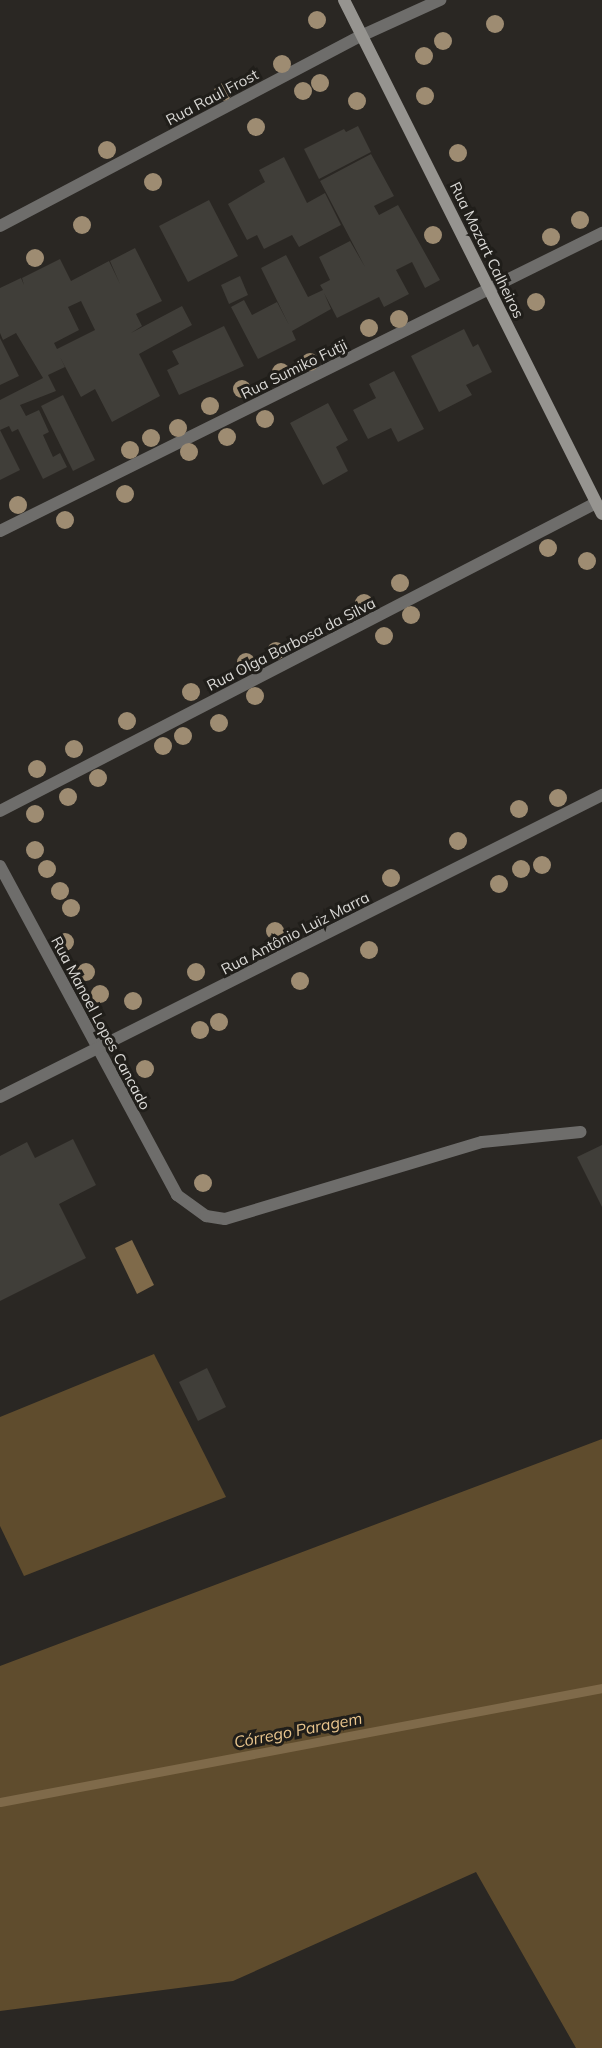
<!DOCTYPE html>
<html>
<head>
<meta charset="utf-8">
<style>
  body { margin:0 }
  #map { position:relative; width:602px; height:2048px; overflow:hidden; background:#2a2723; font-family:Mulish,sans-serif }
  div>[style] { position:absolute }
  .green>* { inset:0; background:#5f4c2d }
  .water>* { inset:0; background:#7f6a4a }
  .stream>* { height:9px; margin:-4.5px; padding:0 4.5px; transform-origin:4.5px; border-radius:4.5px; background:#7f6a4a }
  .building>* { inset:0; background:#403e39 }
  .street>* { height:12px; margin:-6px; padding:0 6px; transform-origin:6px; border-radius:6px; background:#6e6d6b }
  .secondary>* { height:12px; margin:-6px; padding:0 6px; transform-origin:6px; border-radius:6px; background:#969490 }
  .trees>* { width:18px; height:18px; margin:-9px; border-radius:50%; background:#9e8c72 }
  span { translate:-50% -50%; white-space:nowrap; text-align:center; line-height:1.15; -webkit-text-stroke:6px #201e1a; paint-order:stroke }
  .street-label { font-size:15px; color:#d9d8d5 }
  .water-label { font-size:16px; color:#e9c58d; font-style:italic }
</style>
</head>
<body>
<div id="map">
  <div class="green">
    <i style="clip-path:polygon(154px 1354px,226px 1497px,24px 1576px,0 1526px,0 1417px)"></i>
    <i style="clip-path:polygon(602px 1439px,602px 2048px,576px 2048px,476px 1872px,233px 1981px,0 2011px,0 1666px)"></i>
  </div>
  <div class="water">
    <i style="clip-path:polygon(132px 1240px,154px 1285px,137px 1294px,115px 1248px)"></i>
  </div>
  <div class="stream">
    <i style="left:0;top:1802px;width:613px;rotate:-10.72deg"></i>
  </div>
  <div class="building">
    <i style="clip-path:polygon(358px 126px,371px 152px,319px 179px,304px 149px,344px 129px,346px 132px)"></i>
    <i style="clip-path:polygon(371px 154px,394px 196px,374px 206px,379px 215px,398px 205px,440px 280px,425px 288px,412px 262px,396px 270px,409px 294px,384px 307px,379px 297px,337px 318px,324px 293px,331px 309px,292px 331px,296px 340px,258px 359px,231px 307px,244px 300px,252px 315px,277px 302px,289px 325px,261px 268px,286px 255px,308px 297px,323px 290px,320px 285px,330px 280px,319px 257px,350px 241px,365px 267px,320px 181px)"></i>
    <i style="clip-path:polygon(284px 157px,307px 203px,325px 193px,341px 225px,299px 247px,292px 235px,264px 249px,257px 235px,247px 240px,228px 204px,265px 182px,259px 170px)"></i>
    <i style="clip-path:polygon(209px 200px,238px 256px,188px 282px,159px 226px)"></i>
    <i style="clip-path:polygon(evenodd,135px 248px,162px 301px,136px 314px,142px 326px,131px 333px,182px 306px,192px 325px,139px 354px,160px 396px,112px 422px,95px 389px,81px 397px,60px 357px,65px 367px,48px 375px,56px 391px,20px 405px,26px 416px,39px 410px,49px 432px,43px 435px,53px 457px,60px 453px,67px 467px,43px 479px,18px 429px,12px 432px,9px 426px,0 430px,20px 470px,0 480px,0 400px,43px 378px,16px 333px,3px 340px,0 333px,0 288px,21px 278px,24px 285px,22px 278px,60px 259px,71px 281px,109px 261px,120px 284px,110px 261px,135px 248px,81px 301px,95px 330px,57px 349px,54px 343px,79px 330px,68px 307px,81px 301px)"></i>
    <i style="clip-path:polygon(240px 276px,248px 295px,229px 304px,221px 285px)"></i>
    <i style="clip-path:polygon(224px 326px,244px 366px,179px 395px,167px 370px,179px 364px,172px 351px)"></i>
    <i style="clip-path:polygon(464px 329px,473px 347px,478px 344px,492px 372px,466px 385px,472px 395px,439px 412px,411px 356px)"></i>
    <i style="clip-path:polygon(0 338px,19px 376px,0 385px)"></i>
    <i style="clip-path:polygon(394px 371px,424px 429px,398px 442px,391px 428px,368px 439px,353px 410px,376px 398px,369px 384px)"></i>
    <i style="clip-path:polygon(63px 395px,95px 460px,73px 471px,41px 406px)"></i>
    <i style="clip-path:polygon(328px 403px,348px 440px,336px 447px,348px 471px,323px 485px,290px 423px)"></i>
    <i style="clip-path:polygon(73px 1139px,96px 1185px,59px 1204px,86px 1258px,0 1301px,0 1156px,27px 1142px,35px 1158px)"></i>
    <i style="clip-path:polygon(602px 1145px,602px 1207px,577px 1157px)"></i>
    <i style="clip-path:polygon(207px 1368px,226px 1407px,198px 1421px,179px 1382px)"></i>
  </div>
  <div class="street">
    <i style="left:0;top:226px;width:410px;rotate:-27.8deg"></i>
    <i style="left:363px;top:35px;width:85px;rotate:-24.4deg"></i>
    <i style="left:0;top:531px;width:672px;rotate:-26.34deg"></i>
    <i style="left:0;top:811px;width:671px;rotate:-27.33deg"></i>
    <i style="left:0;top:866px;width:374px;rotate:61.7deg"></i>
    <i style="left:177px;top:1195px;width:36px;rotate:36deg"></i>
    <i style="left:206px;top:1216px;width:19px;rotate:9deg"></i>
    <i style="left:225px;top:1219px;width:268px;rotate:-16.7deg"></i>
    <i style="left:482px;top:1142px;width:99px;rotate:-5.8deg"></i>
    <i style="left:0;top:1097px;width:674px;rotate:-26.64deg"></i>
  </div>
  <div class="secondary">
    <i style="left:344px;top:0;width:575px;rotate:63.35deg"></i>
  </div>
  <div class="trees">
    <i style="left:317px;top:20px"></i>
    <i style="left:495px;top:24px"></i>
    <i style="left:443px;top:41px"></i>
    <i style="left:424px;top:56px"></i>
    <i style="left:282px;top:64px"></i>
    <i style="left:320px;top:83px"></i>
    <i style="left:303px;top:91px"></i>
    <i style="left:223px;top:92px"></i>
    <i style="left:425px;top:96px"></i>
    <i style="left:357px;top:101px"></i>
    <i style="left:256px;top:127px"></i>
    <i style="left:107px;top:150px"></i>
    <i style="left:458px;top:153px"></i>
    <i style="left:153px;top:182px"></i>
    <i style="left:580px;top:220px"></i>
    <i style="left:82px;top:225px"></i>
    <i style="left:433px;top:235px"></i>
    <i style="left:551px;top:237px"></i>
    <i style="left:35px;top:258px"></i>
    <i style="left:536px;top:302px"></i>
    <i style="left:399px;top:319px"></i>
    <i style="left:369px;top:328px"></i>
    <i style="left:310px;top:362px"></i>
    <i style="left:281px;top:372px"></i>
    <i style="left:242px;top:389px"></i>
    <i style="left:210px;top:406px"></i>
    <i style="left:265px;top:419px"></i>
    <i style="left:178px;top:428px"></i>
    <i style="left:227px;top:437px"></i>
    <i style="left:151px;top:438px"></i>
    <i style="left:130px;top:450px"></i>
    <i style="left:189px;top:452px"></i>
    <i style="left:125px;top:494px"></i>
    <i style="left:18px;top:505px"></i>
    <i style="left:65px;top:520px"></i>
    <i style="left:548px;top:548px"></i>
    <i style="left:587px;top:561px"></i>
    <i style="left:400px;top:583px"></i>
    <i style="left:364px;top:603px"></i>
    <i style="left:411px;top:615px"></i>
    <i style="left:384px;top:636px"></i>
    <i style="left:276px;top:651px"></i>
    <i style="left:246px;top:662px"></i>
    <i style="left:191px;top:692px"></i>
    <i style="left:255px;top:696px"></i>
    <i style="left:127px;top:721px"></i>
    <i style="left:219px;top:723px"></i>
    <i style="left:183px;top:736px"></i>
    <i style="left:163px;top:746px"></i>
    <i style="left:74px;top:749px"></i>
    <i style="left:37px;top:769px"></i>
    <i style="left:98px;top:778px"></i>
    <i style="left:68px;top:797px"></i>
    <i style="left:558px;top:798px"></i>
    <i style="left:519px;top:809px"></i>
    <i style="left:35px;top:814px"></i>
    <i style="left:458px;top:841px"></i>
    <i style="left:35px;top:850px"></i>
    <i style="left:542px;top:865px"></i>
    <i style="left:47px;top:869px"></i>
    <i style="left:521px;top:869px"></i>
    <i style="left:391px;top:878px"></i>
    <i style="left:499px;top:884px"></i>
    <i style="left:60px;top:891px"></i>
    <i style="left:71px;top:908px"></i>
    <i style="left:275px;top:931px"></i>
    <i style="left:65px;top:942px"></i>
    <i style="left:369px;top:950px"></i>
    <i style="left:86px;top:972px"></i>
    <i style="left:196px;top:972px"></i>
    <i style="left:300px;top:981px"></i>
    <i style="left:100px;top:994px"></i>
    <i style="left:133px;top:1001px"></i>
    <i style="left:219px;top:1022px"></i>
    <i style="left:200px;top:1030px"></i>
    <i style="left:145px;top:1069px"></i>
    <i style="left:203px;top:1183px"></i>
  </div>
  <div class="street-label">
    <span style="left:212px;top:97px;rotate:-28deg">Rua Raul Frost</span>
    <span style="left:487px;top:250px;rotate:64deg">Rua Mozart Calheiros</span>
    <span style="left:294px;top:369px;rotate:-26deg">Rua Sumiko Futji</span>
    <span style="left:291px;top:644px;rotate:-27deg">Rua Olga Barbosa da Silva</span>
    <span style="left:295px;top:933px;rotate:-27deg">Rua Antônio Luiz Marra</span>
    <span style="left:101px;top:1023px;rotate:62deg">Rua Manoel Lopes Cancado</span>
  </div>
  <div class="water-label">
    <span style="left:298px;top:1730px;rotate:-11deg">Córrego Paragem</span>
  </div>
</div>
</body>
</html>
